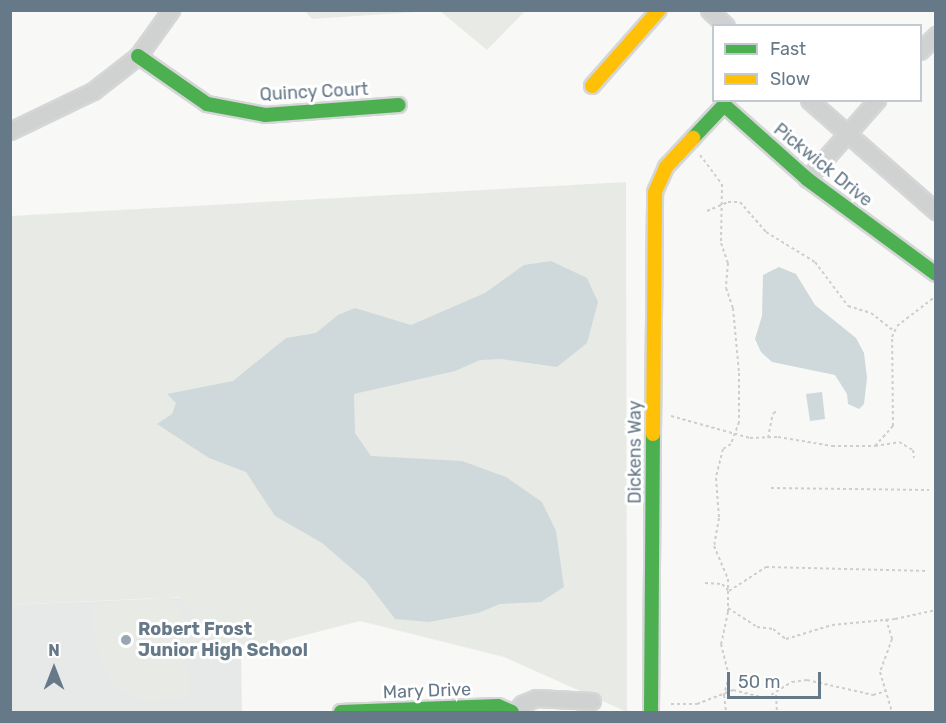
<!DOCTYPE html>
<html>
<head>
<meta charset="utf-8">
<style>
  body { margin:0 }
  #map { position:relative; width:946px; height:723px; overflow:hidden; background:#f8f8f7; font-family:Rubik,sans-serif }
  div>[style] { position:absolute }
  .built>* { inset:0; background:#e7e8e8 }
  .green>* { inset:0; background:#e8ebe5 }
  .water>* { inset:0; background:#cfd8da }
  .path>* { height:2px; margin-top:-1px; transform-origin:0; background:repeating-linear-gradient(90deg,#cececf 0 3px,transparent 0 6px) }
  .roads { filter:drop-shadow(2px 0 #d5d6d7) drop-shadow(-2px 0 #d5d6d7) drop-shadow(0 2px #d5d6d7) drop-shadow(0 -2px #d5d6d7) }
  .street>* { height:15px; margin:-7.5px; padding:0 7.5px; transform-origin:7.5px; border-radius:7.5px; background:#d0d2d2 }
  .fast>* { height:14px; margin:-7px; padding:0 7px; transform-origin:7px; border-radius:7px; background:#4caf50 }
  .slow>* { height:14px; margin:-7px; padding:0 7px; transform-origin:7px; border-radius:7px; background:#ffc107 }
  .dots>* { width:16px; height:16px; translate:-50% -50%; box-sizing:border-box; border:3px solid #fff; border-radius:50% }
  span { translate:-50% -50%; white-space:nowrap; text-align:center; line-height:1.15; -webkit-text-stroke:6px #fff; paint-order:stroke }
  .street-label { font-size:18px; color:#667989 }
  .poi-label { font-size:18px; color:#667989; font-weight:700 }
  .left { translate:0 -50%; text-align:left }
  .frame { position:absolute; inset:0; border:12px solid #667989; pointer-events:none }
  .legend { position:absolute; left:712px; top:24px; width:210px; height:78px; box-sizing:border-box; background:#fff; border:2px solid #c2c9d0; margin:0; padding:8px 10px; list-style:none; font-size:18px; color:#667989 }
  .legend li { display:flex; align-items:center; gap:12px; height:30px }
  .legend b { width:30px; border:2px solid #c2c9d0 }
  .north { position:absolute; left:24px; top:639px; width:60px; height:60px; -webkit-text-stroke:4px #fff; paint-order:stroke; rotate:0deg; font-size:16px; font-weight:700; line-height:24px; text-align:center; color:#667989 }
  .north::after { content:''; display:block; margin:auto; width:21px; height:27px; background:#667989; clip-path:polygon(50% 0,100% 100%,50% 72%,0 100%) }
  .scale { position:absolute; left:727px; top:672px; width:94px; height:27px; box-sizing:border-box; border:3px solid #667989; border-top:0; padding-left:8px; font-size:18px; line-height:21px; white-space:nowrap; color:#667989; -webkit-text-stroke:4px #fff; paint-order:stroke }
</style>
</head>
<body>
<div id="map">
  <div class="built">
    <i style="clip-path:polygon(240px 595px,242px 712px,11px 712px,10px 605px)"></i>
  </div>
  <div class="green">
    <i style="clip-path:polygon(305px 11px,430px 11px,312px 19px)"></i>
    <i style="clip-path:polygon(440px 11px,525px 11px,487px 50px)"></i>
    <i style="clip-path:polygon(626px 182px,627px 712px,504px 657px,360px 621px,286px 640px,262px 655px,227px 659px,179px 597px,168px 598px,183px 611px,191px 697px,147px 702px,112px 686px,95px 644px,93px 605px,159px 598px,11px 605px,11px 216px)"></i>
  </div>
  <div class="water">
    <i style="clip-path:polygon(551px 261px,587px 278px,598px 302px,587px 343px,557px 367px,501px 359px,480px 360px,455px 371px,354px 394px,355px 433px,371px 456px,462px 461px,506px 477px,542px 502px,556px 531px,564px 587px,541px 602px,500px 604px,478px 613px,429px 622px,395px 619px,366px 581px,322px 543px,275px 516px,246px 472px,209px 458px,157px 424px,172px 414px,176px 403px,167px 394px,233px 381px,286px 338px,316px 333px,338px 315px,355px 308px,411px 325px,485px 293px,524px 265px)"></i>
    <i style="clip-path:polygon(779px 267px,796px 274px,815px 305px,856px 338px,864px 353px,867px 378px,864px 404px,859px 409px,848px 404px,847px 394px,835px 375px,772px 362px,761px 352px,755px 339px,762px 316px,763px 275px)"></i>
    <i style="clip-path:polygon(822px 392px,825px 419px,810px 421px,806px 394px)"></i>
  </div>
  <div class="path">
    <i style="left:700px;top:155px;width:36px;rotate:53deg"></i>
    <i style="left:722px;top:184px;width:59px;rotate:91deg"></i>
    <i style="left:721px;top:243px;width:21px;rotate:71deg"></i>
    <i style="left:728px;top:263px;width:25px;rotate:95deg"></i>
    <i style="left:726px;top:288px;width:21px;rotate:71deg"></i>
    <i style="left:733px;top:308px;width:65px;rotate:84.7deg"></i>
    <i style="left:739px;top:373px;width:49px;rotate:90deg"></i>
    <i style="left:739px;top:422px;width:23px;rotate:110deg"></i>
    <i style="left:731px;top:444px;width:9px;rotate:148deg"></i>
    <i style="left:723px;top:449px;width:30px;rotate:104deg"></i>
    <i style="left:716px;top:478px;width:40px;rotate:85.7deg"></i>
    <i style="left:719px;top:518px;width:28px;rotate:100deg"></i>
    <i style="left:714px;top:546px;width:36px;rotate:67deg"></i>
    <i style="left:728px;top:579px;width:33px;rotate:90deg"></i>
    <i style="left:728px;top:612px;width:33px;rotate:102deg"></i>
    <i style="left:721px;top:644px;width:33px;rotate:76deg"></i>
    <i style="left:729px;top:676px;width:20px;rotate:105deg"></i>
    <i style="left:724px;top:695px;width:17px;rotate:83deg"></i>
    <i style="left:707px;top:211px;width:23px;rotate:-23deg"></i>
    <i style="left:728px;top:202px;width:12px"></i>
    <i style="left:740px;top:202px;width:40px;rotate:49deg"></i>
    <i style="left:766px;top:232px;width:57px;rotate:31.5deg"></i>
    <i style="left:815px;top:262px;width:55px;rotate:53.1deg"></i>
    <i style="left:848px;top:306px;width:24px;rotate:17deg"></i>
    <i style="left:871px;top:313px;width:29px;rotate:38deg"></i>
    <i style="left:671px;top:416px;width:82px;rotate:15.6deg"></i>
    <i style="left:750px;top:438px;width:28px;rotate:-2deg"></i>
    <i style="left:778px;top:437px;width:55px;rotate:9.5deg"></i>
    <i style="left:832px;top:446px;width:43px"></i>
    <i style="left:875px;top:446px;width:27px;rotate:-48deg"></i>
    <i style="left:893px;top:426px;width:89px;rotate:-90.6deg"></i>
    <i style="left:892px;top:337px;width:12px;rotate:-66deg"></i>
    <i style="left:897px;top:326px;width:49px;rotate:-37.6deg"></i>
    <i style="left:768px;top:438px;width:25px;rotate:-79deg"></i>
    <i style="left:773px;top:413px;width:6px;rotate:-18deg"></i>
    <i style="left:875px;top:446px;width:24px;rotate:-9deg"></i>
    <i style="left:899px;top:442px;width:16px;rotate:30deg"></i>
    <i style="left:913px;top:450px;width:8px;rotate:83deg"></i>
    <i style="left:771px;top:488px;width:158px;rotate:0.7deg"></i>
    <i style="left:705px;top:583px;width:17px;rotate:3deg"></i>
    <i style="left:722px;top:584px;width:10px;rotate:45deg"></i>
    <i style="left:729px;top:591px;width:44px;rotate:-33deg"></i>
    <i style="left:766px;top:567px;width:162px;rotate:1.4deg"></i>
    <i style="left:728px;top:608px;width:35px;rotate:33deg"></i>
    <i style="left:757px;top:627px;width:16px;rotate:7deg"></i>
    <i style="left:773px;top:629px;width:16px;rotate:38deg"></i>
    <i style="left:786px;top:639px;width:48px;rotate:-16.9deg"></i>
    <i style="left:832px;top:625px;width:63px;rotate:-5.4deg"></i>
    <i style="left:895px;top:619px;width:42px;rotate:-12.4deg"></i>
    <i style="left:886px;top:619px;width:21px;rotate:73deg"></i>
    <i style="left:892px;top:639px;width:35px;rotate:110deg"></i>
    <i style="left:880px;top:672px;width:42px;rotate:73.3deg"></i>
    <i style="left:776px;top:695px;width:17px;rotate:87deg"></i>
    <i style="left:671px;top:704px;width:26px"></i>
    <i style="left:697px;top:704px;width:39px;rotate:-21deg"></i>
    <i style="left:733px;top:690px;width:34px;rotate:14deg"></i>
    <i style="left:766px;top:698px;width:31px;rotate:-32deg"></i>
    <i style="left:792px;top:682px;width:15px;rotate:-8deg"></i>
    <i style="left:807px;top:680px;width:68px;rotate:12.8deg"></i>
    <i style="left:873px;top:695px;width:14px;rotate:-17deg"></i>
  </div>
  <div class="roads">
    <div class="street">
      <i style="left:709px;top:10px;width:23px;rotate:43deg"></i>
      <i style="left:920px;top:51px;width:23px;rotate:-45deg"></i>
      <i style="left:809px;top:100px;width:169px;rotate:41.2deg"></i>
      <i style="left:10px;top:131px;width:92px;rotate:-25.7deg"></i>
      <i style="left:93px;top:91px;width:57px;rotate:-37.9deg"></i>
      <i style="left:138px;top:56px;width:57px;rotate:-54.3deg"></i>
      <i style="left:807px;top:179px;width:106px;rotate:-48.5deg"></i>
      <i style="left:515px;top:712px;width:11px;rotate:-49deg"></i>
      <i style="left:522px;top:704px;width:15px;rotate:-23deg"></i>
      <i style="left:536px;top:698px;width:56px;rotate:3.1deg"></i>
    </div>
    <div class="fast">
      <i style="left:138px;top:56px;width:84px;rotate:34.8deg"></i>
      <i style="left:207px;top:104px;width:59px;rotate:10.7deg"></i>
      <i style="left:265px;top:115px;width:134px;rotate:-4.3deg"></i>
      <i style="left:693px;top:138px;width:45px;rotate:-46.8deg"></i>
      <i style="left:724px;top:105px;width:111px;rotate:41.7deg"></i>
      <i style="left:807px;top:179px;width:160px;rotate:36.4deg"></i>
      <i style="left:341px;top:712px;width:157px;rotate:-2.2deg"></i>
      <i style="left:498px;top:706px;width:15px;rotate:23deg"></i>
      <i style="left:651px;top:712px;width:278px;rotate:-89.6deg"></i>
    </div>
    <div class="slow">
      <i style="left:592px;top:86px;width:101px;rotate:-48.6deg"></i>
      <i style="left:653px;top:434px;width:242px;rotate:-89.5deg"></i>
      <i style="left:655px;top:192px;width:27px;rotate:-66deg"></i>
      <i style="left:666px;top:167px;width:40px;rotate:-47deg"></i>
    </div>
  </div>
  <div class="dots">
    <i style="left:126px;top:640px;background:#99a5b0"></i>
  </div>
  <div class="street-label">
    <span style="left:314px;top:92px;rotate:-3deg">Quincy Court</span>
    <span style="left:823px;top:165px;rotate:39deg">Pickwick Drive</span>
    <span style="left:635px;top:452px;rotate:-90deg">Dickens Way</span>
    <span style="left:427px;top:691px;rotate:-2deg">Mary Drive</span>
  </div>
  <div class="poi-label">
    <span class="left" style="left:138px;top:640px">Robert Frost<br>Junior High School</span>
  </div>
  <div class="frame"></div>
  <ul class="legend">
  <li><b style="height:8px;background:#4caf50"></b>Fast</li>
  <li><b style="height:8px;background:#ffc107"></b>Slow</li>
  </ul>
  <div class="north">N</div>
  <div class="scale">50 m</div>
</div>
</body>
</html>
